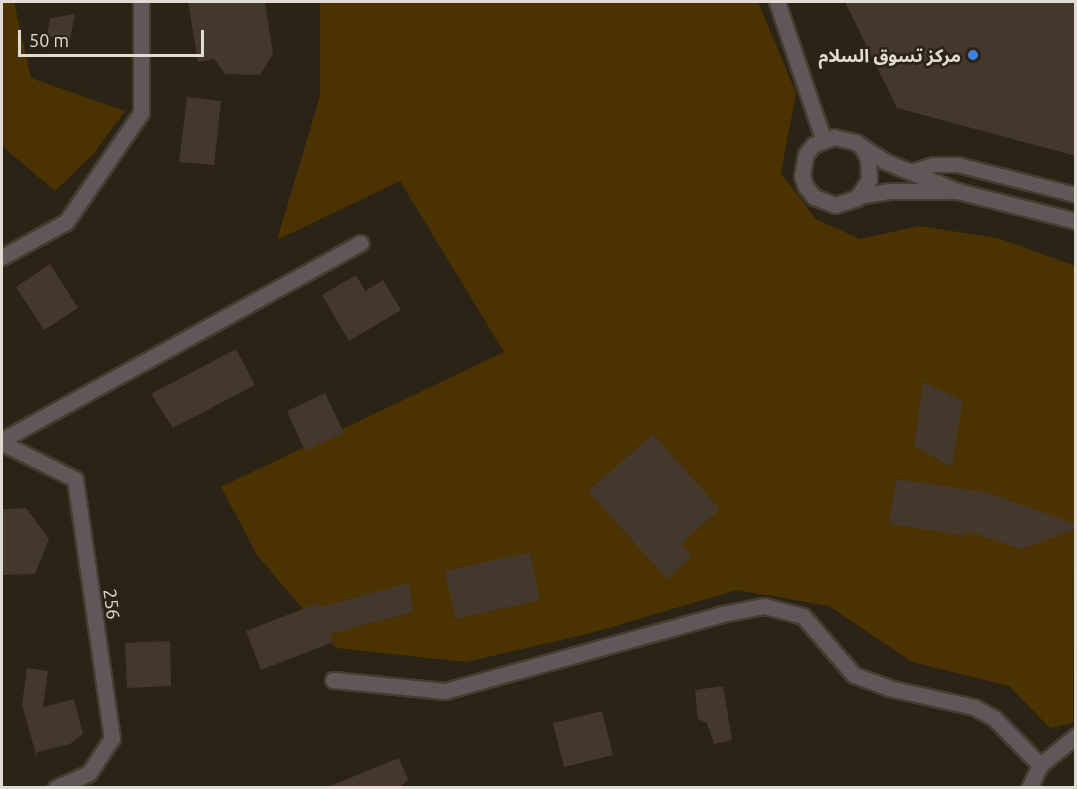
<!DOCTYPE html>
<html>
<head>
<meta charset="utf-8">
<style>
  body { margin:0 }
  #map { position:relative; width:1077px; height:789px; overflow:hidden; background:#2b2315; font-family:Ubuntu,"Noto Sans Arabic",sans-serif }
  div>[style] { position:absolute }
  .green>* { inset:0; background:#4a3300 }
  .building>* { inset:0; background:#44372c }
  .roads { filter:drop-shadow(2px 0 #443d30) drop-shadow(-2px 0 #443d30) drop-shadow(0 2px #443d30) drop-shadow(0 -2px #443d30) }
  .service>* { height:14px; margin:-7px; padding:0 7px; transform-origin:7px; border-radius:7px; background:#605758 }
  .minor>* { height:15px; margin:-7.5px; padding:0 7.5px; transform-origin:7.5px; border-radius:7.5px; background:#605758 }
  .dots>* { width:16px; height:16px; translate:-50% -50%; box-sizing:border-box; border:3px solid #2b2315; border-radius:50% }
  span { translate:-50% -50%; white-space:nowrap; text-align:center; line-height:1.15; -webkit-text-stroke:5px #2b2315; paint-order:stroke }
  .poi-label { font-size:18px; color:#e1dcd3; font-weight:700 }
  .right { translate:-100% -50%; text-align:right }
  .street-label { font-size:18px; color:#e1dcd3 }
  .frame { position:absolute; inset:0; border:3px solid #e1dcd3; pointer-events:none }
  .scale { position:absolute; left:18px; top:30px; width:186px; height:27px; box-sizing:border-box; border:3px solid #e1dcd3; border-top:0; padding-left:8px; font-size:18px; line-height:21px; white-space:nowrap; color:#e1dcd3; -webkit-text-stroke:4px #2b2315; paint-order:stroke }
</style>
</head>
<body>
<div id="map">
  <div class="green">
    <i style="clip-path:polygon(2px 2px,14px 2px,31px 78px,125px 111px,94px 153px,55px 191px,2px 146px)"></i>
    <i style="clip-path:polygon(320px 2px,758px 2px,796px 93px,781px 173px,816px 219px,860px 239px,919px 226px,998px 238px,1075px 266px,1073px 723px,1050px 728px,1009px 686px,912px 662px,829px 606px,737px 590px,591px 633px,466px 662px,336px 648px,257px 555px,221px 487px,504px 352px,400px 181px,277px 240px,320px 96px)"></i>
  </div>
  <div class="building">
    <i style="clip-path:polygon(188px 2px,265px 2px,273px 54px,260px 75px,225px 74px,214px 59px,198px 62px)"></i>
    <i style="clip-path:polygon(845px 2px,1076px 2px,1076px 156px,897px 108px)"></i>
    <i style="clip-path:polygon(75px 14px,70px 40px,47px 36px,50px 18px)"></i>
    <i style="clip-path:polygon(187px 97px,221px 101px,214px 165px,179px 162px)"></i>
    <i style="clip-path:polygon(50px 264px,78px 308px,44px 330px,16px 287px)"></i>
    <i style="clip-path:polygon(356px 275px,365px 291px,383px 280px,401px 310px,349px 341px,322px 295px)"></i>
    <i style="clip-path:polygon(236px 349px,255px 385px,173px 428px,151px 394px)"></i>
    <i style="clip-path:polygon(923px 382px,963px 400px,952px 467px,914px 446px)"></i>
    <i style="clip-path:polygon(325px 393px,344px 433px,305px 451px,287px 411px)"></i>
    <i style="clip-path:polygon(653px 434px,720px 509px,681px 544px,692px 557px,667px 579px,588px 491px)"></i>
    <i style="clip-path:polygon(896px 479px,985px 492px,1076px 524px,1076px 529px,1021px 549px,967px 531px,967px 536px,889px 524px)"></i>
    <i style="clip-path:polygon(26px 508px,49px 539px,35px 574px,2px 575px,2px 509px)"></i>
    <i style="clip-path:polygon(530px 552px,540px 600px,455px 619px,445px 571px)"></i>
    <i style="clip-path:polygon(409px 583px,413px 612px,330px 634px,333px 642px,261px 670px,246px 631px,318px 603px,320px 607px)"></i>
    <i style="clip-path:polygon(170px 641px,171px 686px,127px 688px,125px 643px)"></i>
    <i style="clip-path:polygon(27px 668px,48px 671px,43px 707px,74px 699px,83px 734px,70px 744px,37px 752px,37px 758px,22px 705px)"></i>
    <i style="clip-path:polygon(723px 686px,732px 740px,714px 744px,707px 723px,698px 719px,695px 690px)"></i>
    <i style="clip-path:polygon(602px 711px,613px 755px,564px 767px,553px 723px)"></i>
    <i style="clip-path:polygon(399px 758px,408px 780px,398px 788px,325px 788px)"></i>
  </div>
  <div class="roads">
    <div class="service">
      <i style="left:912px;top:172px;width:22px;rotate:-18deg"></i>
      <i style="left:933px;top:165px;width:25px"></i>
      <i style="left:958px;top:165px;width:122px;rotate:14.3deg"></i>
    </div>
    <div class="minor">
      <i style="left:777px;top:2px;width:145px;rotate:71.4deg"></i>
      <i style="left:863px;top:149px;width:11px;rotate:63deg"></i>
      <i style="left:868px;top:159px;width:21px;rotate:87deg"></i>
      <i style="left:869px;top:180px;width:22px;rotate:124deg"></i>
      <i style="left:857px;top:198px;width:23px;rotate:162deg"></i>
      <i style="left:835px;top:205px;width:22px;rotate:-159deg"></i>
      <i style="left:814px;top:197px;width:13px;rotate:-129deg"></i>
      <i style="left:806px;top:187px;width:12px;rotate:-110deg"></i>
      <i style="left:802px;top:176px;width:22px;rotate:-80deg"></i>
      <i style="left:806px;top:154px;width:11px;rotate:-52deg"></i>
      <i style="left:813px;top:145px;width:22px;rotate:-21deg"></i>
      <i style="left:834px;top:137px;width:22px;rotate:13deg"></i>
      <i style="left:855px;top:142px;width:35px;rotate:33deg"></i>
      <i style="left:884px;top:161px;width:79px;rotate:22.3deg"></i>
      <i style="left:858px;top:196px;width:31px;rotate:-9deg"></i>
      <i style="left:889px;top:191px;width:68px"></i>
      <i style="left:957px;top:191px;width:123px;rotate:14.1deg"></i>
      <i style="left:2px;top:257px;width:73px;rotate:-28.7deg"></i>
      <i style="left:66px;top:222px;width:132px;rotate:-55.5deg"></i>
      <i style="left:141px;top:113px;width:111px;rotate:-90deg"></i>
      <i style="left:2px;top:440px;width:409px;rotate:-28.8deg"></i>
      <i style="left:2px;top:443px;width:81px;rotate:26.3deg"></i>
      <i style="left:75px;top:479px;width:262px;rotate:81.9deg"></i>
      <i style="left:112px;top:738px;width:42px;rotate:123.3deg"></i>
      <i style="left:89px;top:773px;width:36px;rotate:156deg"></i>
      <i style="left:333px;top:680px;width:113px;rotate:5.6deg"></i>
      <i style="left:445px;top:691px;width:288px;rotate:-15.5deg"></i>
      <i style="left:722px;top:614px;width:43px;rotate:-10.8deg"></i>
      <i style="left:764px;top:606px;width:40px;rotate:14.4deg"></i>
      <i style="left:803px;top:616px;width:78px;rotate:49.2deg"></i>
      <i style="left:854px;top:675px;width:37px;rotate:20deg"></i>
      <i style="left:889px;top:688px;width:87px;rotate:12.6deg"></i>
      <i style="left:974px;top:707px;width:23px;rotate:29deg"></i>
      <i style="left:994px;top:718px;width:66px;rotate:45.6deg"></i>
      <i style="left:1029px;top:788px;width:25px;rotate:-64deg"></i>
      <i style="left:1040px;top:765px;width:46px;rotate:-38.9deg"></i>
    </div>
  </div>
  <div class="dots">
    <i style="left:973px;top:55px;background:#3f7fe0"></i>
  </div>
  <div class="poi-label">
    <span class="right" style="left:961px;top:55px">مركز تسوق السلام</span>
  </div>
  <div class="street-label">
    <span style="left:112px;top:604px;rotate:82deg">256</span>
  </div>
  <div class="frame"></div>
  <div class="scale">50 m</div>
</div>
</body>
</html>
